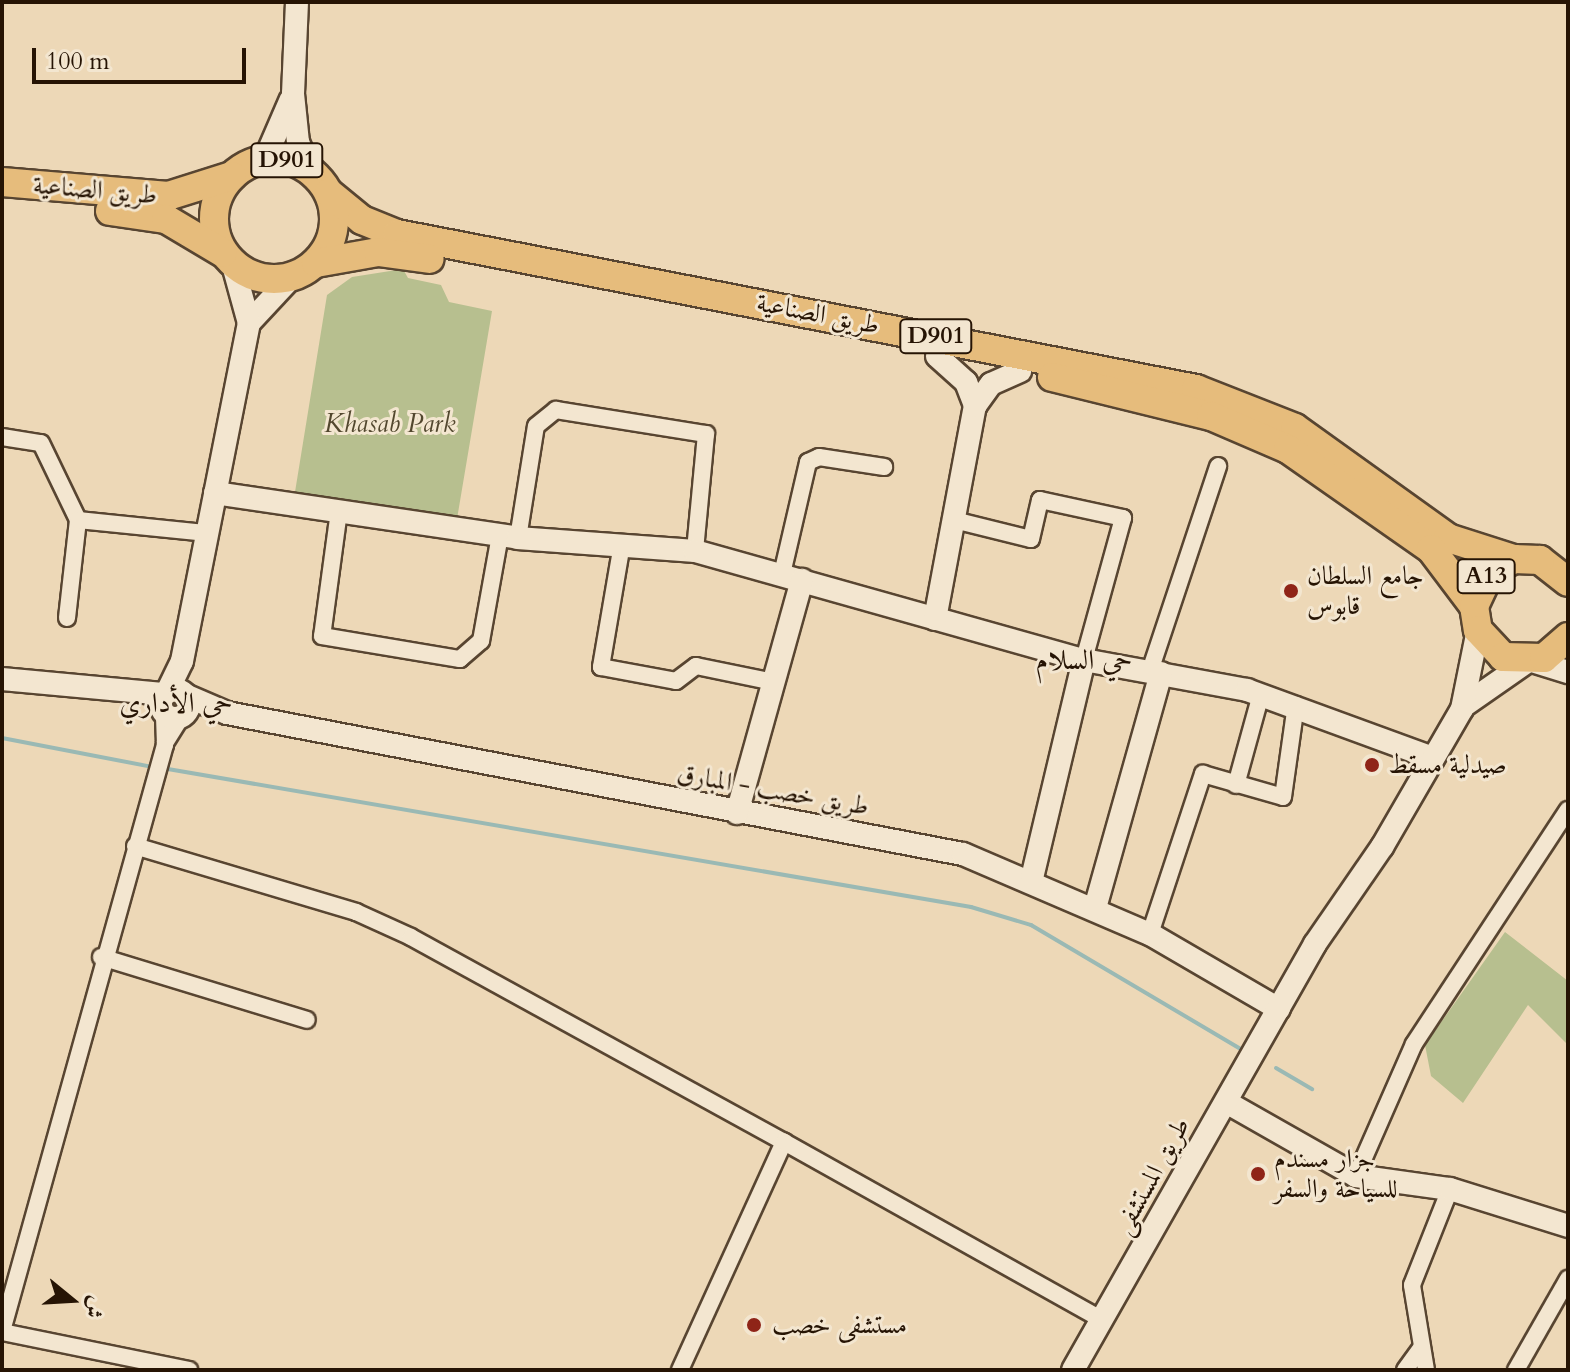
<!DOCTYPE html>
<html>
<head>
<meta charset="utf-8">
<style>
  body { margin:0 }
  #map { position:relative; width:1570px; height:1372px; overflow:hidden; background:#edd8b7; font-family:Cardo,Amiri,serif }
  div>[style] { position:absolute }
  .green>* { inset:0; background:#b7bf8f }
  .stream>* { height:4px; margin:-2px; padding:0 2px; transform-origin:2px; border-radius:2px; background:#9ab9b4 }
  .roads { filter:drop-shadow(2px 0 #584531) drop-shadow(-2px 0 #584531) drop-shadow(0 2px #584531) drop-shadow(0 -2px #584531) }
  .street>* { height:16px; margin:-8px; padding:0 8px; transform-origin:8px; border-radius:8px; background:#f3e6d0 }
  .secondary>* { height:22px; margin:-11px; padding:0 11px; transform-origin:11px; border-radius:11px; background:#f3e6d0 }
  .secondary>.ring { margin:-11px; padding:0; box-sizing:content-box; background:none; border:22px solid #f3e6d0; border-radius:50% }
  .highway>* { height:28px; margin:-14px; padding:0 14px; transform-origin:14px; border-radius:14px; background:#e6bc7c }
  .highway>.ring { margin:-14px; padding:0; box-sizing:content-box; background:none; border:28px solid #e6bc7c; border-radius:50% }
  .dots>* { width:22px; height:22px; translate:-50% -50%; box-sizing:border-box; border:4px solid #f3e6d0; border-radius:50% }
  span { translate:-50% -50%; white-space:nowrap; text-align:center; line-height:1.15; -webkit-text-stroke:6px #f3e6d0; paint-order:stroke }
  .shield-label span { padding:2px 6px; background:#f3e6d0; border:2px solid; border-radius:6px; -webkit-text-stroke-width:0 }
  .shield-label { font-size:24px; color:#261404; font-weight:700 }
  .street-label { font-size:26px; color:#261404 }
  .park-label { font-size:26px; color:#52472e; font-style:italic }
  .poi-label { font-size:26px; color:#261404 }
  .left { translate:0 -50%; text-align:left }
  .neighbourhood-label { font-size:28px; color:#261404 }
  .frame { position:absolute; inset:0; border:4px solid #261404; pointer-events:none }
  .north { position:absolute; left:32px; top:1260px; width:80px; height:80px; -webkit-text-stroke:6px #f3e6d0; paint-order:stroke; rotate:108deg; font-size:22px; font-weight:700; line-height:32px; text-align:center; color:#261404 }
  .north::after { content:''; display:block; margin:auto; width:28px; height:36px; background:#261404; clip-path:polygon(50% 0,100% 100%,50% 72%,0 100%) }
  .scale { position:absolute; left:32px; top:48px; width:214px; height:36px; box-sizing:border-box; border:4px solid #261404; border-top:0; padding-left:10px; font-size:24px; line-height:28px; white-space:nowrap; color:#261404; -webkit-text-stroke:6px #f3e6d0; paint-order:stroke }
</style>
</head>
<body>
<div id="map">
  <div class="green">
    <i style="clip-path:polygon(403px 269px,408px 278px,441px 285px,449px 302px,492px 311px,457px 519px,295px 492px,327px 295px,352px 277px)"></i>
    <i style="clip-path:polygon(1505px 932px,1568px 981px,1568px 1045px,1528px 1005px,1463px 1103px,1431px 1076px,1425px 1045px)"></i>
  </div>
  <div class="stream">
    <i style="left:2px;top:738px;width:154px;rotate:10.9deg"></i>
    <i style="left:162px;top:768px;width:821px;rotate:9.75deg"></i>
    <i style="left:971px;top:907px;width:63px;rotate:16.7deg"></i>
    <i style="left:1031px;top:925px;width:247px;rotate:30.6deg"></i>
    <i style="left:1276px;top:1068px;width:42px;rotate:30.3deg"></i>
  </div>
  <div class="roads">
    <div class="street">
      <i style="left:2px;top:437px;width:39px;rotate:9deg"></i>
      <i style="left:41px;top:443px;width:85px;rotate:64.3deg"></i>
      <i style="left:339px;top:511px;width:126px;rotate:97.7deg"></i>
      <i style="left:322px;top:636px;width:140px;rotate:9.5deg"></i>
      <i style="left:460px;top:659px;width:28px;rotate:-41deg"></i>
      <i style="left:481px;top:641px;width:108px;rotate:-79.8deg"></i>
      <i style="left:954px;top:520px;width:79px;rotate:13.9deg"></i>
      <i style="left:1031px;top:539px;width:40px;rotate:-77deg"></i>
      <i style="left:1040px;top:500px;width:85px;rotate:12.2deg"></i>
      <i style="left:1123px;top:518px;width:147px;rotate:105.4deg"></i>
      <i style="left:518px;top:538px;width:113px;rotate:-80.9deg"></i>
      <i style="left:536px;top:426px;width:26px;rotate:-39deg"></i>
      <i style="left:556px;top:410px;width:152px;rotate:9.1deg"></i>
      <i style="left:706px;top:434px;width:118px;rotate:95.4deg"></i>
      <i style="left:622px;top:544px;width:125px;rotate:99.7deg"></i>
      <i style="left:601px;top:667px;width:76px;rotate:10.6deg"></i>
      <i style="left:676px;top:681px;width:25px;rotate:-37deg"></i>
      <i style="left:696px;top:666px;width:80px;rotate:11.6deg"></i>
      <i style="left:782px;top:574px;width:115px;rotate:-76.9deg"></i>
      <i style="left:808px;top:462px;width:12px;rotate:-24deg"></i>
      <i style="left:819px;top:457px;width:66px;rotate:8.7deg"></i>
      <i style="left:67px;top:618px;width:99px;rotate:-83.6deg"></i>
      <i style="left:78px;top:520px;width:130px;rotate:5.8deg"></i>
      <i style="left:1150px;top:671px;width:216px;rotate:-71.6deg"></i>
      <i style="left:165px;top:743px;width:31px;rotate:-58deg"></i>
      <i style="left:1236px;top:785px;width:94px;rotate:-74.6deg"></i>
      <i style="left:135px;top:846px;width:231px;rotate:16.6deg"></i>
      <i style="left:356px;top:912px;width:60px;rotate:24.4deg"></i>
      <i style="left:411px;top:937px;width:426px;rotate:28.8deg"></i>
      <i style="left:1150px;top:934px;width:169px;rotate:-71.7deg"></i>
      <i style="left:1203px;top:774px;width:83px;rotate:16deg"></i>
      <i style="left:1283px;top:797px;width:93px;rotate:-82deg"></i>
      <i style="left:101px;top:957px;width:215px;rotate:17deg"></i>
      <i style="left:1356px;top:1176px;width:144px;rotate:-66.3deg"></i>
      <i style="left:1414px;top:1044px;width:280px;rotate:-56.7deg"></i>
      <i style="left:2px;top:1331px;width:608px;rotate:-74.46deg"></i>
      <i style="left:165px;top:745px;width:32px;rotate:-92deg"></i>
      <i style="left:2px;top:1332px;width:191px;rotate:11.5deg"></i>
      <i style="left:680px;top:1370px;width:251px;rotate:-65.5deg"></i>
      <i style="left:784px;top:1142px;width:364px;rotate:29.2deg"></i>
      <i style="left:1405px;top:1370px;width:26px;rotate:-54deg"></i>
      <i style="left:1426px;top:1370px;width:86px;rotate:-99.4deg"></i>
      <i style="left:1412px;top:1285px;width:103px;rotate:-68.4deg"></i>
      <i style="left:1516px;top:1370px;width:105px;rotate:-60.3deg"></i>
    </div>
    <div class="secondary">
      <i style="left:297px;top:2px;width:92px;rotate:92.5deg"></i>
      <i style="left:293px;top:94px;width:48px;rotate:84.1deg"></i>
      <i style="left:298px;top:142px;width:30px;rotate:67deg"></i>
      <i style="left:265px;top:159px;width:65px;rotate:-66.6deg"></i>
      <i style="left:249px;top:323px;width:62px;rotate:-47deg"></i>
      <i style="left:937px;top:356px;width:39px;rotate:42deg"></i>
      <i style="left:966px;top:382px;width:26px;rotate:69deg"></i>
      <i style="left:215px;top:493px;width:306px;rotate:8.4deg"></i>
      <i style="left:518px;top:538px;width:177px;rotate:4.2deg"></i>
      <i style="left:695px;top:551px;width:404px;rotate:15.7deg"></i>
      <i style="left:1084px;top:660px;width:166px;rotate:10.4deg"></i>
      <i style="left:1247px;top:690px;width:198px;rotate:20.1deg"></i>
      <i style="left:935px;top:619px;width:217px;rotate:-79.4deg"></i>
      <i style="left:975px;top:406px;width:27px;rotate:-54deg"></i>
      <i style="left:991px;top:384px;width:32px;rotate:-24deg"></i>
      <i style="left:1532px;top:661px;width:38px;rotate:17deg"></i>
      <i style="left:2px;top:679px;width:164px;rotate:5.3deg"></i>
      <i class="ring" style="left:161px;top:690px;width:6px;height:6px"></i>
      <i style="left:167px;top:692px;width:34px;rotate:-64deg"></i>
      <i style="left:182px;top:661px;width:345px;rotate:-78.8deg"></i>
      <i style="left:249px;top:323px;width:60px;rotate:-105.4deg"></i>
      <i style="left:187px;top:696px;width:43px;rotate:23deg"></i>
      <i style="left:227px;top:713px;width:749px;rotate:10.85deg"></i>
      <i style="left:963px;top:854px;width:203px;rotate:23.2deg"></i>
      <i style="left:1150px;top:934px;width:149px;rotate:30.2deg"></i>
      <i style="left:1465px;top:705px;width:77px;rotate:-34.9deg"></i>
      <i style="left:737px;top:813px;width:242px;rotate:-74.4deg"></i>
      <i style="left:1032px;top:878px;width:224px;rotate:-76.6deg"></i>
      <i style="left:1095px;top:908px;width:244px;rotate:-74.3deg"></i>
      <i style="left:1226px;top:1102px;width:150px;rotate:29.6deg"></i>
      <i style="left:1356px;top:1176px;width:95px;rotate:7.9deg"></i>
      <i style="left:1450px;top:1189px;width:124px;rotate:17.4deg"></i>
      <i style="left:1073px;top:1370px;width:490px;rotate:-60.4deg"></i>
      <i style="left:1315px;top:944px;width:118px;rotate:-55.4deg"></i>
      <i style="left:1382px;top:847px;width:160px;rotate:-59.9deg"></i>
      <i style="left:1462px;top:709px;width:81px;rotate:-78.6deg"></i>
    </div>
    <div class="highway">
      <i class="ring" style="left:214px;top:159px;width:92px;height:92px"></i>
      <i style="left:2px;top:182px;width:167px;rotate:4.8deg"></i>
      <i style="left:168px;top:196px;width:67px;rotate:-17.4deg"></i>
      <i style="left:329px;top:193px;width:43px;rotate:39.3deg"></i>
      <i style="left:362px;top:220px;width:38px;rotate:22deg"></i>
      <i style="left:397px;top:234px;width:814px;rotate:10.98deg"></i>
      <i style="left:1196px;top:389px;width:106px;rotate:21.5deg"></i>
      <i style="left:1295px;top:428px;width:188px;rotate:35.7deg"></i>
      <i style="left:1448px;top:538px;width:69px;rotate:17.7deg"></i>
      <i style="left:110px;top:211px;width:57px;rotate:8.1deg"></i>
      <i style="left:166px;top:219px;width:66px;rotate:30.8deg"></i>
      <i style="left:316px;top:263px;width:63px;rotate:-10.1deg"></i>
      <i style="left:378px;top:252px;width:52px;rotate:7.7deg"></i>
      <i style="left:1052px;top:377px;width:164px;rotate:13.8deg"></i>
      <i style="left:1211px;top:416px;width:84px;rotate:23.2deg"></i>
      <i style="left:1288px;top:449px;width:174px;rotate:35deg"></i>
      <i style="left:1431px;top:549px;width:71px;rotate:53deg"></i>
      <i style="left:1568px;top:582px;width:36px;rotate:-142deg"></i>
      <i style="left:1540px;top:560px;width:26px;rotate:-178deg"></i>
      <i style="left:1514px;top:559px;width:27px;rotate:152deg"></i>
      <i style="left:1490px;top:572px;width:38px;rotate:115deg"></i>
      <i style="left:1474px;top:606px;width:24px;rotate:81deg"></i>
      <i style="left:1478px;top:630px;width:37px;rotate:47deg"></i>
      <i style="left:1503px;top:657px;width:41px;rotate:1.4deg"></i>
      <i style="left:1544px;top:658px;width:32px;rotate:-41deg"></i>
    </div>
  </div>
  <div class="dots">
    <i style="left:1291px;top:591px;background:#8f2418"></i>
    <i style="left:1372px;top:765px;background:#8f2418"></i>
    <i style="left:1258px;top:1174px;background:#8f2418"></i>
    <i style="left:754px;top:1325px;background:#8f2418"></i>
  </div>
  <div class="shield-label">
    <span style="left:287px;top:160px">D901</span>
    <span style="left:936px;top:336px">D901</span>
    <span style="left:1486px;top:576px">A13</span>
  </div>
  <div class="street-label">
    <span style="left:95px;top:190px;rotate:5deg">طريق الصناعية</span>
    <span style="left:818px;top:314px;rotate:11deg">طريق الصناعية</span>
    <span style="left:773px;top:790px;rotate:10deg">طريق خصب - المبارق</span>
    <span style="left:1152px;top:1176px;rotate:-61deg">طريق المستشفى</span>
  </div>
  <div class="park-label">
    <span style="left:390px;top:424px">Khasab Park</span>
  </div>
  <div class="poi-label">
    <span class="left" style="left:1307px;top:591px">جامع السلطان<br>قابوس</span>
    <span class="left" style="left:1388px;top:765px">صيدلية مسقط</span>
    <span class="left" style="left:1274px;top:1174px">جزار مسندم<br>للسياحة والسفر</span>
    <span class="left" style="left:772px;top:1325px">مستشفى خصب</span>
  </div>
  <div class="neighbourhood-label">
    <span style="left:1084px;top:660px">حي السلام</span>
    <span style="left:176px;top:703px">حي الأداري</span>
  </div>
  <div class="frame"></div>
  <div class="north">ش</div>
  <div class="scale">100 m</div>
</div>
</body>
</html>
